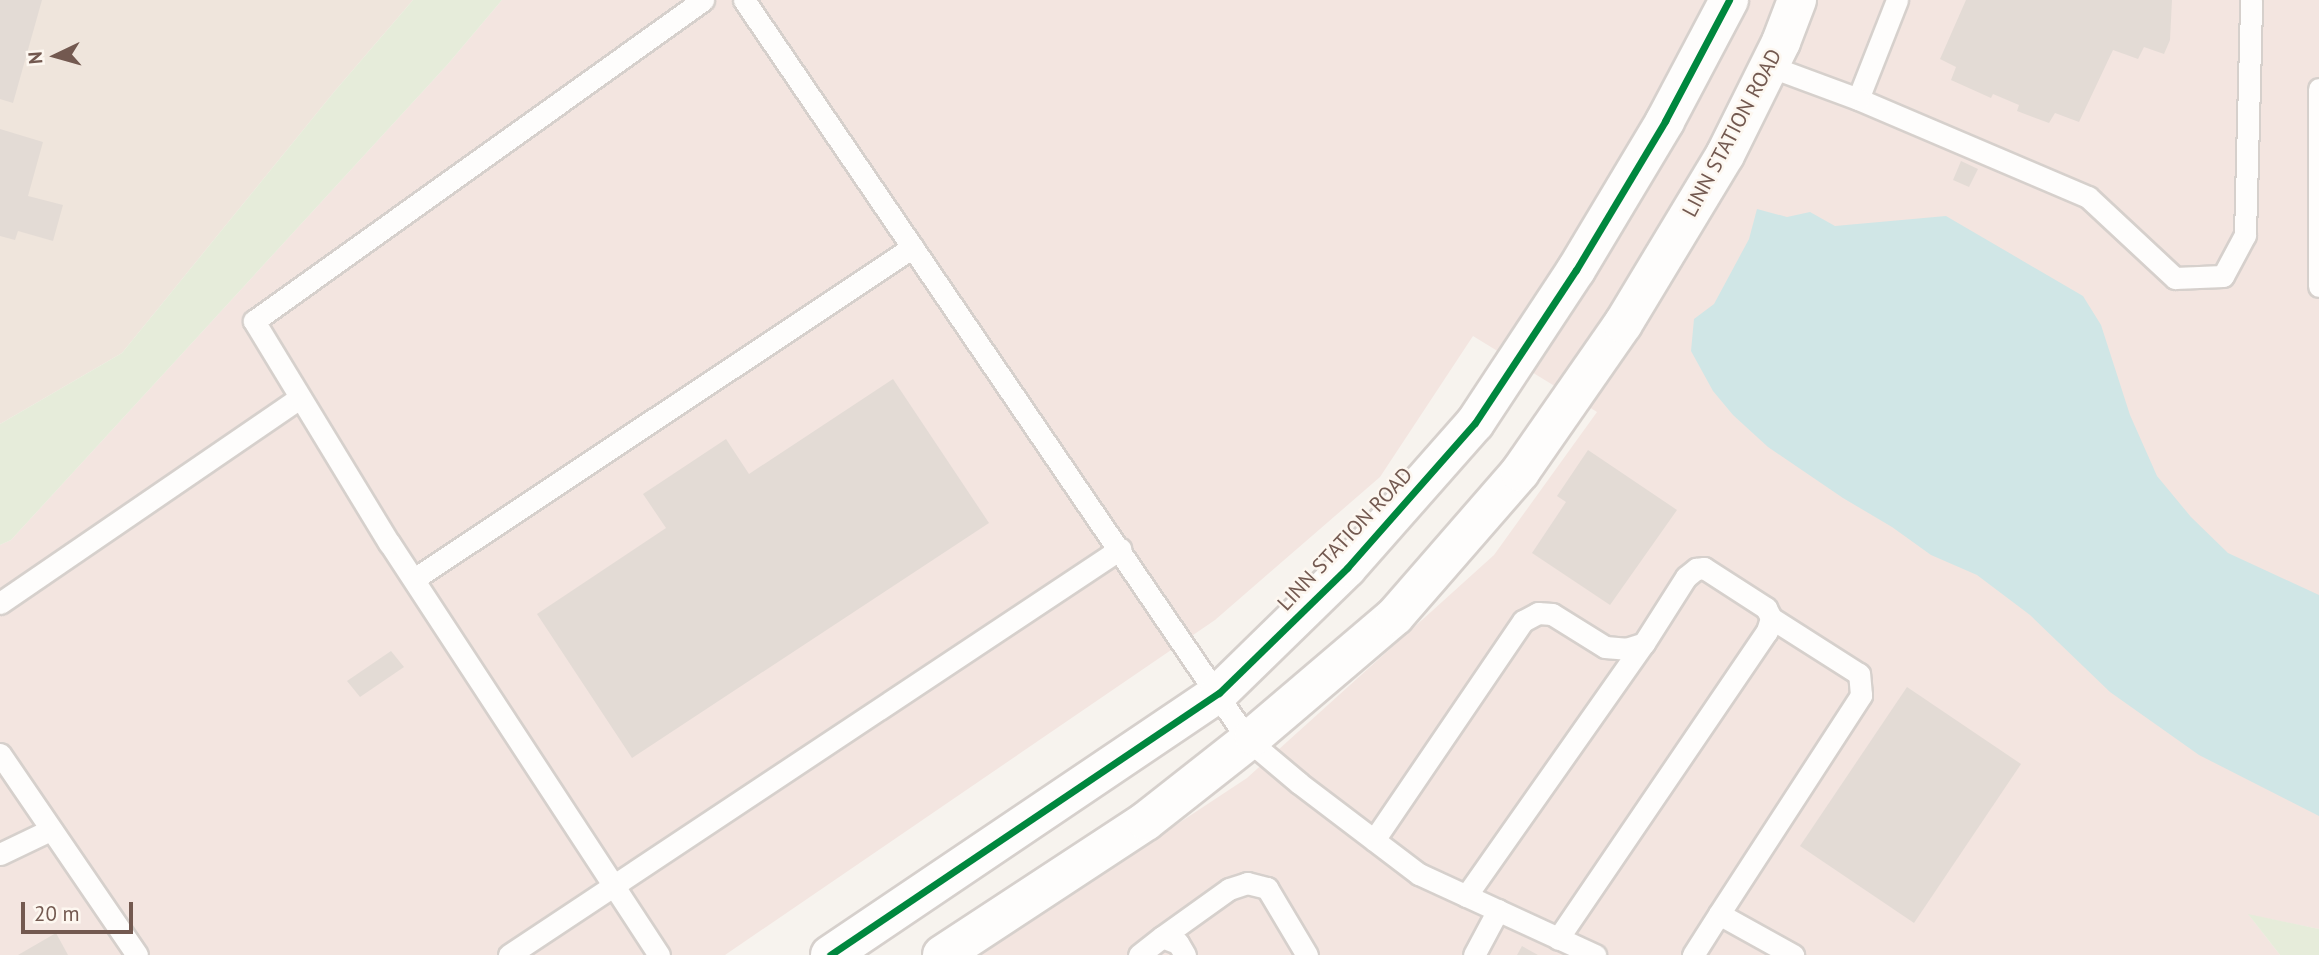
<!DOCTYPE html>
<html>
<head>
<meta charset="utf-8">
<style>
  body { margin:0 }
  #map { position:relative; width:2319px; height:955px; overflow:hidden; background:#f7f3ee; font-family:"PT Sans",sans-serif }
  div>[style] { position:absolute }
  .residential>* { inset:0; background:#efe5dc }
  .commercial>* { inset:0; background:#f3e5e0 }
  .green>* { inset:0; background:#e6ecda }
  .water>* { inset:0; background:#d0e6e6 }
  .building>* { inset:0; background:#e3dbd5 }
  .roads { filter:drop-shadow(2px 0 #d6d0cc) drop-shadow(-2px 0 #d6d0cc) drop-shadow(0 2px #d6d0cc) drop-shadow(0 -2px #d6d0cc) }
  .lane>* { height:21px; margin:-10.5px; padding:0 10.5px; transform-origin:10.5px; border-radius:10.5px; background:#fefdfc }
  .secondary>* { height:38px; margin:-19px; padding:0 19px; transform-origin:19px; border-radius:19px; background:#fefdfc }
  .cycleway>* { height:7px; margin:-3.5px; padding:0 3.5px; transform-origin:3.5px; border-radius:3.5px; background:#00873e }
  span { translate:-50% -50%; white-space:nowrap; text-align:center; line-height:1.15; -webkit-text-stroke:5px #fdf7f0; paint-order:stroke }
  .street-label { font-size:21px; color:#735950 }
  .north { position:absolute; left:21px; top:21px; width:70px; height:70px; -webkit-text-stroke:5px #fdf7f0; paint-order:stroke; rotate:265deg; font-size:19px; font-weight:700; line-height:28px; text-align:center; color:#735950 }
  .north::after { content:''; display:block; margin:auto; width:24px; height:32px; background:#735950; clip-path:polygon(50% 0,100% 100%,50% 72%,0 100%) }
  .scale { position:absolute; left:21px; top:902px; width:112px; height:32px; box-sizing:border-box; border:4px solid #735950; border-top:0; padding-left:9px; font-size:21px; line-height:24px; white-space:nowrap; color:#735950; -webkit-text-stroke:5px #fdf7f0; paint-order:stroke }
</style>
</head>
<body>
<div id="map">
  <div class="residential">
    <i style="clip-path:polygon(0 0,413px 0,334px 92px,122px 353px,0 424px)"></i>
  </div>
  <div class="commercial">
    <i style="clip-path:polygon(502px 0,2319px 0,2319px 929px,2249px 915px,2280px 955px,979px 955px,1247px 778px,1494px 555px,1597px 412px,1473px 336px,1380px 477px,1215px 620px,725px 955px,0 955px,0 545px,11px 540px,448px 64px)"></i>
  </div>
  <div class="green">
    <i style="clip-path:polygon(413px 0,502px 0,448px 64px,11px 540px,0 545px,0 424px,122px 353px,334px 92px)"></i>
    <i style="clip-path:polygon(2248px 914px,2319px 929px,2319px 955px,2280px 955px)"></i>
  </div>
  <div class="water">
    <i style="clip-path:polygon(1757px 209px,1787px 217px,1810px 212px,1835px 226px,1946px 216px,2083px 296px,2101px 325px,2130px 415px,2157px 476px,2191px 517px,2228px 553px,2319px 595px,2319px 816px,2199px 755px,2110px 692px,2030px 615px,1977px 575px,1931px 555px,1892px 527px,1843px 498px,1768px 447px,1733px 415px,1713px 391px,1691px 351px,1694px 319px,1714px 304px,1749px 239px)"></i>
  </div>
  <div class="building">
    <i style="clip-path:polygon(0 0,42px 0,13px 103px,0 99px)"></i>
    <i style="clip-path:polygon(1966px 0,2172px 0,2170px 40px,2164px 54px,2144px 47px,2138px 59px,2113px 50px,2079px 122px,2055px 113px,2049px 123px,2017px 111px,2019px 105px,1993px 94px,1991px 98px,1951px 80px,1956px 67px,1940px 59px)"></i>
    <i style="clip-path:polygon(0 129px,43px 142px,28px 196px,63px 205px,53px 241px,18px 231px,15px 240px,0 236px)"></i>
    <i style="clip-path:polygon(1961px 161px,1978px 169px,1969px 187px,1953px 180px)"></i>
    <i style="clip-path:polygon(893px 379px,989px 523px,632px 758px,537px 614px,666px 528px,643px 494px,726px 439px,749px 474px)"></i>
    <i style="clip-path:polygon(1588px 450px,1677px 510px,1610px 605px,1532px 553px,1566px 502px,1557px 496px)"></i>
    <i style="clip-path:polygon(391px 651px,404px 667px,360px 697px,347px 681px)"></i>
    <i style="clip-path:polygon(1907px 687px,2021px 764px,1914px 923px,1800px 846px)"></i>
    <i style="clip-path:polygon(56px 933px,68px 955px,18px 955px)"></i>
    <i style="clip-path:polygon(1522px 946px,1538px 955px,1517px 955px)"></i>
  </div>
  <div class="roads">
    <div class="lane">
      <i style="left:744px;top:0;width:895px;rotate:55.74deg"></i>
      <i style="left:1248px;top:740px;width:67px;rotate:40.1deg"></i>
      <i style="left:1299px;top:783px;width:151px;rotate:37.2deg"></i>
      <i style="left:1419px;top:874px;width:194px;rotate:24.7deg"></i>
      <i style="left:1897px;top:0;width:106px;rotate:111.5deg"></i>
      <i style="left:1858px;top:99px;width:250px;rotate:23.1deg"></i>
      <i style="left:2088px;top:197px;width:119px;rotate:43deg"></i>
      <i style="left:2175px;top:278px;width:48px;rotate:-2.4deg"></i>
      <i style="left:2223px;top:276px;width:47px;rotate:-61.8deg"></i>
      <i style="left:2245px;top:235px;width:235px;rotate:-88.5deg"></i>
      <i style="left:1769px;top:66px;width:95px;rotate:20.3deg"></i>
      <i style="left:2319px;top:89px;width:197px;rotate:90deg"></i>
      <i style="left:414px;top:579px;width:599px;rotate:-33.64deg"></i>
      <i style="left:0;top:603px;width:363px;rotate:-34.4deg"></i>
      <i style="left:0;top:754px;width:243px;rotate:55.7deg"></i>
      <i style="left:1374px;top:840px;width:265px;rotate:-55.8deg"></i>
      <i style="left:1523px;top:621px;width:17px;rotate:-28deg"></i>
      <i style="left:1538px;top:613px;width:14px;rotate:4deg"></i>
      <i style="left:1552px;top:614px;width:62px;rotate:31.9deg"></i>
      <i style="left:1605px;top:647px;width:21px;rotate:5deg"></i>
      <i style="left:1626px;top:649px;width:19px;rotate:-18deg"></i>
      <i style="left:1644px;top:643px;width:78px;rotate:-57.5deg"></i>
      <i style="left:1686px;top:577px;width:13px;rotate:-39deg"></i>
      <i style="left:1696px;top:569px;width:8px;rotate:-7deg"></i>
      <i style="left:1704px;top:568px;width:74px;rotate:32.8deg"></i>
      <i style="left:1766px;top:608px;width:11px;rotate:63deg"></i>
      <i style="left:1771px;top:618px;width:14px;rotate:107deg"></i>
      <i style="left:1767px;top:631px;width:372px;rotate:124.2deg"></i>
      <i style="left:0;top:854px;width:55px;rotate:-25.6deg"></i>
      <i style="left:1466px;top:896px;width:309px;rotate:-54.9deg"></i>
      <i style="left:1719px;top:914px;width:261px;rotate:-57deg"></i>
      <i style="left:1861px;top:695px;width:21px;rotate:-95deg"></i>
      <i style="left:1859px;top:674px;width:104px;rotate:-147.5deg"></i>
      <i style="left:1162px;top:937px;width:82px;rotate:-35.6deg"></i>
      <i style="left:1229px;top:889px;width:19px;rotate:-18deg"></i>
      <i style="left:1247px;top:883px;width:21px;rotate:14deg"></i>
      <i style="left:1267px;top:888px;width:78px;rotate:59.2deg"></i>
      <i style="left:509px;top:955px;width:734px;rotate:-33.6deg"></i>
      <i style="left:659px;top:955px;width:493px;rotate:-123.2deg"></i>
      <i style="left:389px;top:543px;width:260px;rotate:-121.3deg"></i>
      <i style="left:254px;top:321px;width:552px;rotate:-35.56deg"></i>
      <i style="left:1139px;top:955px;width:29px;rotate:-38deg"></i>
      <i style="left:1162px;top:937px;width:17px;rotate:21deg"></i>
      <i style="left:1178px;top:943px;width:14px;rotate:60deg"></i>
      <i style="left:1474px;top:955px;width:51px;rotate:-61.9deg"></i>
      <i style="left:1693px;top:955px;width:49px;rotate:-57.6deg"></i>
      <i style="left:1719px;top:914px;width:85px;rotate:29deg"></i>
    </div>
    <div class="secondary">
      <i style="left:830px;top:955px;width:469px;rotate:-34deg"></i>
      <i style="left:1219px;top:693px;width:179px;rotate:-44.3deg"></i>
      <i style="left:1347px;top:568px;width:193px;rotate:-48.6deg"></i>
      <i style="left:1475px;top:423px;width:183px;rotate:-56.6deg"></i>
      <i style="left:1576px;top:270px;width:174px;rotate:-59.1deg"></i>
      <i style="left:1665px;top:121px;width:137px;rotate:-62.1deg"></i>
      <i style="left:942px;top:955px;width:244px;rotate:-33.3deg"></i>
      <i style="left:1146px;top:821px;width:137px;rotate:-38.2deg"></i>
      <i style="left:1254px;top:736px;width:185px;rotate:-40.4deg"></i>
      <i style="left:1395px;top:616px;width:191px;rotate:-49deg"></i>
      <i style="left:1520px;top:472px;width:180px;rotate:-55.2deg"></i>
      <i style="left:1623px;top:324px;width:197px;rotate:-58.9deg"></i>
      <i style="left:1725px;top:155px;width:126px;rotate:-63.6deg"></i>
      <i style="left:1781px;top:42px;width:45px;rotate:-69.1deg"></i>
    </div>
  </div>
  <div class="cycleway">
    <i style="left:830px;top:955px;width:469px;rotate:-34deg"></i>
    <i style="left:1219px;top:693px;width:179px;rotate:-44.3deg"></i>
    <i style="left:1347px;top:568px;width:193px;rotate:-48.6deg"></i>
    <i style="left:1475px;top:423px;width:183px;rotate:-56.6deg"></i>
    <i style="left:1576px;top:270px;width:174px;rotate:-59.1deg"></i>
    <i style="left:1665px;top:121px;width:137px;rotate:-62.1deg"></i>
  </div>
  <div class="street-label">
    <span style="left:1732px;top:133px;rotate:-62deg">LINN STATION ROAD</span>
    <span style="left:1345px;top:539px;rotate:-47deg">LINN STATION ROAD</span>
  </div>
  <div class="north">N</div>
  <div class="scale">20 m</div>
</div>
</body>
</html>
